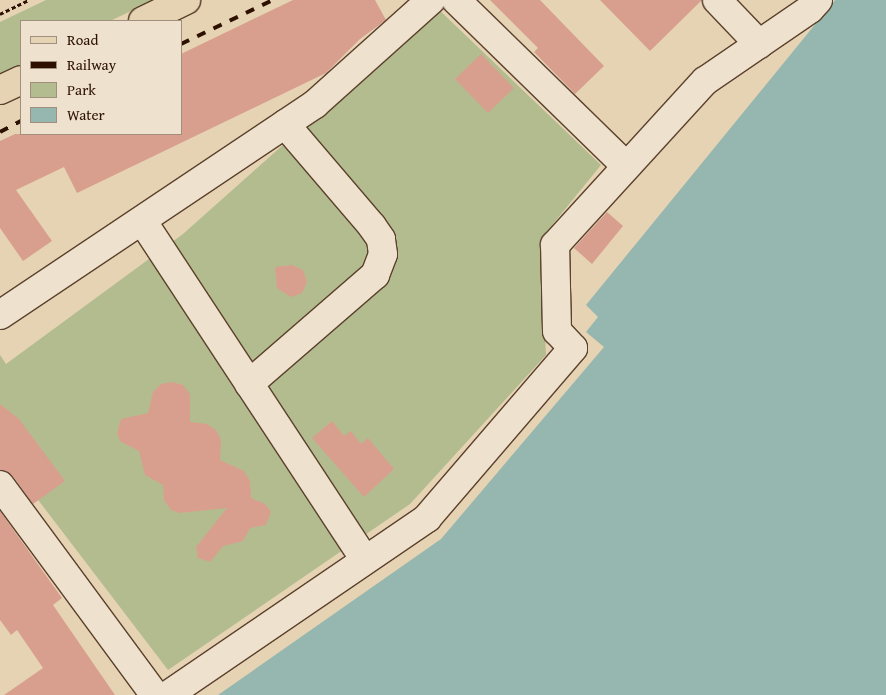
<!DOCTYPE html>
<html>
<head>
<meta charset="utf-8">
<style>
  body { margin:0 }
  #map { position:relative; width:886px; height:695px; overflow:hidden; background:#e5d3b4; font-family:"Gentium Book Plus",serif }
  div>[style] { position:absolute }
  .green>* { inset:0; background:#b3bc8e }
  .water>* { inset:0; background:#96b7af }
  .building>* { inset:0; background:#d99f8e }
  .path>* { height:3px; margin-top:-1.5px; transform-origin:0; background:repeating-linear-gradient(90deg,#2e1000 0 4px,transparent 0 6.5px) }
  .roads { filter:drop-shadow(1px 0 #5c412d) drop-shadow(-1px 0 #5c412d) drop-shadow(0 1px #5c412d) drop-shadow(0 -1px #5c412d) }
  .minor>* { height:28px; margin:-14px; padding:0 14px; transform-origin:14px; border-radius:14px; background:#eee2ce }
  .major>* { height:28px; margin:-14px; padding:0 14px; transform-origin:14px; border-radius:14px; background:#e5d3b4 }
  .rail>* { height:4px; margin-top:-2px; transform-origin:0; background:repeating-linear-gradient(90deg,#2e1000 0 9px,transparent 0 18px) }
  span { translate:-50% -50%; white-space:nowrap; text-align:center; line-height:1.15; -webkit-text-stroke:4.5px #eee2ce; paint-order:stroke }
  .legend { position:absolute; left:20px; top:20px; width:162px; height:115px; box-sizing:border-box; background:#eee2ce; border:1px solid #a18e7c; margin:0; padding:6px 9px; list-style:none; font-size:15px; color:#2e1000 }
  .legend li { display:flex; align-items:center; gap:10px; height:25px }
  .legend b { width:25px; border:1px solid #a18e7c }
</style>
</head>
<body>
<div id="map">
  <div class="green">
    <i style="clip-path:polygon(46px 0,154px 0,110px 21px,21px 21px,21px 64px,0 75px,0 22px)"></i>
    <i style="clip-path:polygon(434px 5px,601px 165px,540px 240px,546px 355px,410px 504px,168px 670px,0 450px,0 355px,6px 364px,183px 234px,339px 95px)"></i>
  </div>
  <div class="water">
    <i style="clip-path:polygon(835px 0,886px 0,886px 695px,218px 695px,441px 539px,604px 347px,586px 332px,598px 317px,586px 305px)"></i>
  </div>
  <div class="building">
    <i style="clip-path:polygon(293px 0,375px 0,386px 20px,360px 39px,326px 73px,77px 193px,64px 167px,16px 190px,52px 241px,23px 261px,0 228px,0 141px,15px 134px,181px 134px,181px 54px)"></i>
    <i style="clip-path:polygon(490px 0,540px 0,604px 66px,575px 94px,534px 52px,538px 48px)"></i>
    <i style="clip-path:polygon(600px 0,702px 0,650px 51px)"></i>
    <i style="clip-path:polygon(481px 54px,514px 88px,488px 113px,455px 79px)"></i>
    <i style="clip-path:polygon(607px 212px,623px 226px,592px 264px,574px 248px)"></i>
    <i style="clip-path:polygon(292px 265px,303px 270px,307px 282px,302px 293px,291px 297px,277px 288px,275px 267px)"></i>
    <i style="clip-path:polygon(172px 382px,183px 385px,190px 394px,190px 422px,207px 424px,216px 430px,221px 440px,220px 460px,244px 471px,250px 481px,251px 498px,265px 504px,271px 512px,266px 525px,250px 528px,243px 541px,223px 546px,210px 562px,198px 558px,196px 547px,227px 508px,179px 513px,171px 510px,164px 500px,163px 485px,145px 475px,139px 451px,121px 442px,117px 434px,121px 419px,148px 413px,153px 392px,161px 384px)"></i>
    <i style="clip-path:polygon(0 404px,19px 419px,65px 481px,33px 504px,12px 475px,0 470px)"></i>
    <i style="clip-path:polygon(332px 421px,344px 436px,351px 431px,361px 444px,368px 438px,394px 469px,364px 497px,312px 438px)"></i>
    <i style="clip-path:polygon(0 511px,62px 598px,53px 605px,115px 695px,4px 695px,43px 668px,17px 630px,11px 635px,0 620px)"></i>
  </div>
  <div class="path">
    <i style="left:0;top:14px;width:32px;rotate:-26deg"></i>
  </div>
  <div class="roads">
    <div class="minor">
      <i style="left:456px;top:0;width:238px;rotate:44.3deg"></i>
      <i style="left:717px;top:0;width:61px;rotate:46.3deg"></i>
      <i style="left:143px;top:222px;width:404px;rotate:56.7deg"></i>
      <i style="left:0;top:315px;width:379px;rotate:-33.8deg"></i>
      <i style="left:315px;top:104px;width:156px;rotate:-41.9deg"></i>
      <i style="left:249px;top:384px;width:167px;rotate:-40.9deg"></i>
      <i style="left:375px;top:275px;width:22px;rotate:-69deg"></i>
      <i style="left:383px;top:254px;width:15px;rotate:-98deg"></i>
      <i style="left:381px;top:239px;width:16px;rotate:-125deg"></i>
      <i style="left:372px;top:226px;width:134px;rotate:-130.5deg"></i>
      <i style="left:0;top:485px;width:261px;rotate:53.6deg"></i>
      <i style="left:168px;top:695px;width:314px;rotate:-34.3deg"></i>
      <i style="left:427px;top:518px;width:224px;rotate:-49.3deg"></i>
      <i style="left:573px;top:348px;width:23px;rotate:-133deg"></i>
      <i style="left:557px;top:331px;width:86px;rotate:-91.3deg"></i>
      <i style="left:555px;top:245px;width:222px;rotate:-47.6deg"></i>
      <i style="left:705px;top:81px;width:127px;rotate:-34.4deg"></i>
      <i style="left:810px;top:9px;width:12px;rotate:-48deg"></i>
    </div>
    <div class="major">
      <i style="left:143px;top:21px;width:48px;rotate:-26deg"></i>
      <i style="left:0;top:90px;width:23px;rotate:-25deg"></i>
    </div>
  </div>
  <div class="rail">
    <i style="left:181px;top:44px;width:102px;rotate:-25.6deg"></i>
    <i style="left:0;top:132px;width:24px;rotate:-28deg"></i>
  </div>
  <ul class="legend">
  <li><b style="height:6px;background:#e5d3b4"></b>Road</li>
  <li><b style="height:6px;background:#2e1000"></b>Railway</li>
  <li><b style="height:14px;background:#b3bc8e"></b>Park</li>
  <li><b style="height:14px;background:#96b7af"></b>Water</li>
  </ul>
</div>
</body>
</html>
